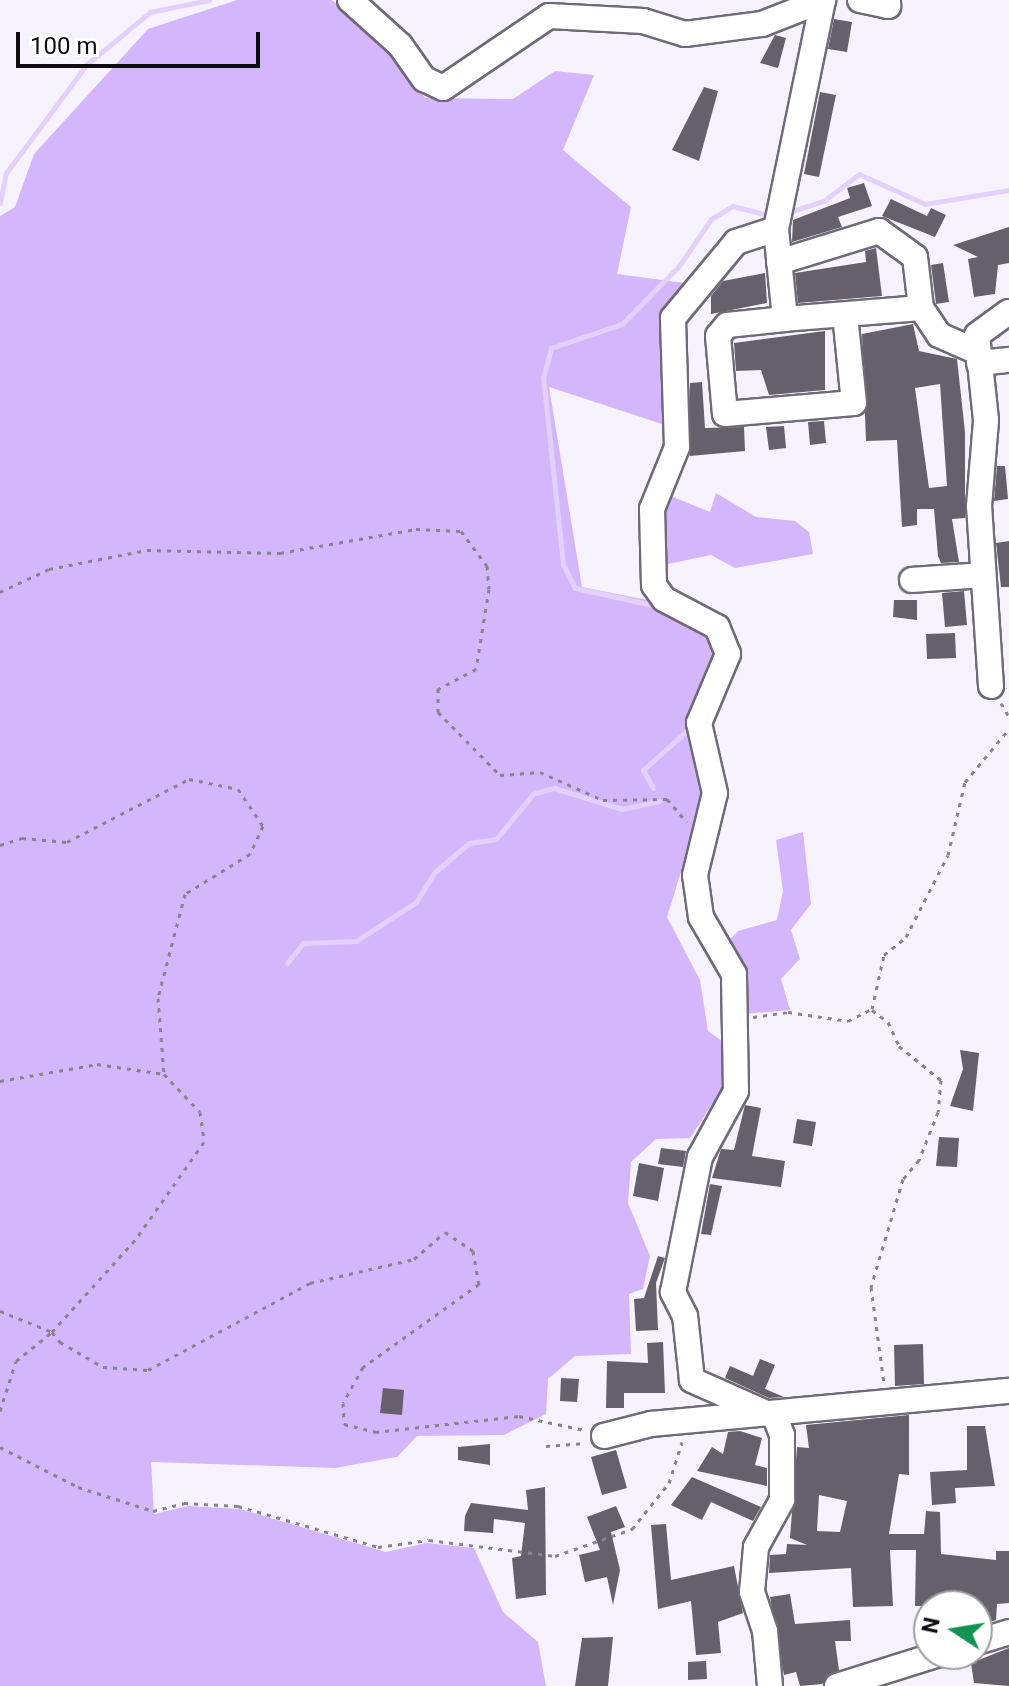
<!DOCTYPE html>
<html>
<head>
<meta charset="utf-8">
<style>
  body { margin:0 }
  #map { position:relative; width:1009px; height:1686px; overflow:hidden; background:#f7f3fe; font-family:Roboto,sans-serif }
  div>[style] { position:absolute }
  .green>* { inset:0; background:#d4b6fc }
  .stream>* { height:5px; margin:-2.5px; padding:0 2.5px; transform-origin:2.5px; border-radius:2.5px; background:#e3d1fc }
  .building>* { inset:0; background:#65606c }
  .path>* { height:3px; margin-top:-1.5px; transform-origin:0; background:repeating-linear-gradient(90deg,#87848c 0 4px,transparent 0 10px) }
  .roads { filter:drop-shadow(2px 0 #6f6a76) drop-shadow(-2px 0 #6f6a76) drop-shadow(0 2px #6f6a76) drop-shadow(0 -2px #6f6a76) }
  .minor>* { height:24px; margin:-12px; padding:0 12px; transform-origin:12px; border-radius:12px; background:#fff }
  span { translate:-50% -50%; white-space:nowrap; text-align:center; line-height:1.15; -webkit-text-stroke:7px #fff; paint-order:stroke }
  .north { position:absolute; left:913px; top:1590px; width:80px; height:80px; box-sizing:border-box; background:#fff; border:2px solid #9f9ea0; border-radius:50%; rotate:282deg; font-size:22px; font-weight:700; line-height:32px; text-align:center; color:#0e0c11 }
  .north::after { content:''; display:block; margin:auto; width:28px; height:36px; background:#119453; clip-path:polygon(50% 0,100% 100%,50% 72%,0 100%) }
  .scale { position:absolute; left:16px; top:32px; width:244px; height:36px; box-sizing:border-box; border:4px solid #0e0c11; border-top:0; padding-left:10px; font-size:24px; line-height:28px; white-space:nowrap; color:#0e0c11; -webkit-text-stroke:6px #fff; paint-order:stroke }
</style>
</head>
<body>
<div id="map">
  <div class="green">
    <i style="clip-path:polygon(237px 0,332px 0,390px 49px,425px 98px,513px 99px,555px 71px,594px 75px,563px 150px,631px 207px,617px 274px,685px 283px,663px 314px,668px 426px,549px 387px,582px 587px,657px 602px,715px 636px,720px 656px,688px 729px,708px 785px,667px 917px,700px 980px,708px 1031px,726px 1044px,726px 1083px,690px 1138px,656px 1139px,631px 1162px,628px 1203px,650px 1256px,643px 1289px,629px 1294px,631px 1354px,575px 1356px,548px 1379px,546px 1414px,504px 1435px,417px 1436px,397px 1457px,335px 1468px,151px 1462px,154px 1514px,188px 1506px,240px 1509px,386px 1552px,426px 1543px,474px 1548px,503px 1612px,538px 1642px,546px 1686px,0 1686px,0 216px,15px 207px,34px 154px,148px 29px)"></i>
    <i style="clip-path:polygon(661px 492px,710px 512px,716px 493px,756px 517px,795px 521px,809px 532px,813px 554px,735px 568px,711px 555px,658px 566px)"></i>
    <i style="clip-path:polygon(803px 832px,811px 904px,791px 930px,800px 959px,781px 979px,790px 1010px,743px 1014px,723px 947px,738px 931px,777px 920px,783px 891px,776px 840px)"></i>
  </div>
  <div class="stream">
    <i style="left:0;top:203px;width:31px;rotate:-79deg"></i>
    <i style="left:6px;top:173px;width:136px;rotate:-53.4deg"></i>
    <i style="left:87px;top:64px;width:82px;rotate:-39.5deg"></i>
    <i style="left:150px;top:12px;width:60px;rotate:-11.5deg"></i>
    <i style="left:789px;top:212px;width:38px;rotate:-18deg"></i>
    <i style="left:825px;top:200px;width:43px;rotate:-37.4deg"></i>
    <i style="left:859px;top:174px;width:72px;rotate:24.4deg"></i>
    <i style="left:925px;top:204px;width:85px;rotate:-9.5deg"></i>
    <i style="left:657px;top:606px;width:84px;rotate:-167.6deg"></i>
    <i style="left:575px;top:588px;width:27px;rotate:-117deg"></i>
    <i style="left:563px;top:564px;width:187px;rotate:-96.1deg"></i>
    <i style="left:543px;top:378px;width:31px;rotate:-75deg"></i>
    <i style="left:551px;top:348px;width:75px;rotate:-18.7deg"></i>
    <i style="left:622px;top:324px;width:81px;rotate:-45.5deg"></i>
    <i style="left:679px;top:266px;width:57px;rotate:-55.8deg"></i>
    <i style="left:711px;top:219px;width:26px;rotate:-31deg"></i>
    <i style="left:733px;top:206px;width:40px;rotate:14.4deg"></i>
    <i style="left:653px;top:788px;width:21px;rotate:-119deg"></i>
    <i style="left:643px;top:770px;width:66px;rotate:-41.9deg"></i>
    <i style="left:287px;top:963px;width:26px;rotate:-51deg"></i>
    <i style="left:303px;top:943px;width:53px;rotate:-2.2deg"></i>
    <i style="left:356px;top:941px;width:72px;rotate:-33deg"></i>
    <i style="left:416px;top:902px;width:36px;rotate:-58deg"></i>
    <i style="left:435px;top:872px;width:45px;rotate:-40.5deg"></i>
    <i style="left:469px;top:843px;width:27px;rotate:-8deg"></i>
    <i style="left:496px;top:839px;width:58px;rotate:-50.6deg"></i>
    <i style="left:533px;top:794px;width:22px;rotate:-16deg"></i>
    <i style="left:554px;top:788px;width:71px;rotate:17.2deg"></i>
    <i style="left:622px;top:809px;width:38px;rotate:-12deg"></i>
  </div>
  <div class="building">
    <i style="clip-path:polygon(834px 19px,852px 22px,847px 52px,828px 49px)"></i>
    <i style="clip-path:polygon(775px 35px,786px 38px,778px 68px,760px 63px)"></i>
    <i style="clip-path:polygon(704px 87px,718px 91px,699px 161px,672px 150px)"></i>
    <i style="clip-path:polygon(820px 92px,836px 95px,819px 177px,804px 174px)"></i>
    <i style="clip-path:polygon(864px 183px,872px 206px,838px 217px,842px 227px,792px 242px,793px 220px,850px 198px,847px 188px)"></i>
    <i style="clip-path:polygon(891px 199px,927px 216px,931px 208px,946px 215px,935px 237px,882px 216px)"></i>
    <i style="clip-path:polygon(1009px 227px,1009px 263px,998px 265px,995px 294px,974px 297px,968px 259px,978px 257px,953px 245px)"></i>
    <i style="clip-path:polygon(876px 248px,882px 296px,798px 303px,795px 273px,866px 262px,865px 251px)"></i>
    <i style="clip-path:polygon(943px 263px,949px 302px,936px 304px,931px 265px)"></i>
    <i style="clip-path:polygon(765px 273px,767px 303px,711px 314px,711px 296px,723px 281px)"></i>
    <i style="clip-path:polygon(evenodd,913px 324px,919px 351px,957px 359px,965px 432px,965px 518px,952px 519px,959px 562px,941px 563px,938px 556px,934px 509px,917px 509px,917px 525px,902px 527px,897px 440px,866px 441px,862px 334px,913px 324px,940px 384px,947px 486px,929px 488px,915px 388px,940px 384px)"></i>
    <i style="clip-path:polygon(825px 331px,825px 390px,769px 395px,761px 370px,736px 371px,734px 343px)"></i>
    <i style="clip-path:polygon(702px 382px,705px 428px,744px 427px,745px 451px,690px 456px,690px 383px)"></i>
    <i style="clip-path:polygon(824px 421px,826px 443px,810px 445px,808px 422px)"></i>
    <i style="clip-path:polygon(784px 426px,786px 448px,769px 450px,766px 427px)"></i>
    <i style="clip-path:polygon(997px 466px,1005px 466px,1008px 499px,994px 501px)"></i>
    <i style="clip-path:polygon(1009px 541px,1009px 587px,1001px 587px,996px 543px)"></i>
    <i style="clip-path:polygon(964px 591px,967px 625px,945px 627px,942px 593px)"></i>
    <i style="clip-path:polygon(894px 600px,917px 600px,917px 620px,893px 617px)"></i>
    <i style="clip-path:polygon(955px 633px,956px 658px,927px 659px,926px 634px)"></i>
    <i style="clip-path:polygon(960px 1050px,979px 1053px,973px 1111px,950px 1106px,963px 1069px)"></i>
    <i style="clip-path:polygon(745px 1105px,761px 1108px,752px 1156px,785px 1161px,781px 1187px,712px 1178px,721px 1149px,734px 1150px)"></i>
    <i style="clip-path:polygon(797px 1119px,816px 1122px,812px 1146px,793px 1143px)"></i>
    <i style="clip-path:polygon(939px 1137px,959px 1138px,957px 1167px,936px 1166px)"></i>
    <i style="clip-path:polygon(661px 1148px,686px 1151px,683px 1167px,658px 1164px)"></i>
    <i style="clip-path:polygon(639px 1163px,664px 1168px,658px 1201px,633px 1196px)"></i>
    <i style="clip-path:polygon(710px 1184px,722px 1186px,711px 1235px,701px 1234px)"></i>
    <i style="clip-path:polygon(658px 1256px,665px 1258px,656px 1283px,658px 1330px,636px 1331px,634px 1299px,644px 1298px)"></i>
    <i style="clip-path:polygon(663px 1342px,665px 1393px,624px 1393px,624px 1408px,606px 1408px,607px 1361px,648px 1363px,647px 1343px)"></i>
    <i style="clip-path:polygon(923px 1344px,924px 1384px,895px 1386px,894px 1345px)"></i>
    <i style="clip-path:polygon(760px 1359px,775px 1365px,765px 1389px,784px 1397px,769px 1398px,725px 1378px,730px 1366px,753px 1376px)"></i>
    <i style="clip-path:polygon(561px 1378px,579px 1379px,577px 1402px,560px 1401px)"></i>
    <i style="clip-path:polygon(383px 1388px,404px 1390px,402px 1415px,380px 1413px)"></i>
    <i style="clip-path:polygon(evenodd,909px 1415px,909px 1475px,899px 1474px,889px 1534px,924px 1534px,926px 1511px,940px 1512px,941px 1554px,996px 1560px,996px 1551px,1009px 1551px,1009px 1603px,997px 1604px,996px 1620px,977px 1626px,977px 1606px,915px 1606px,916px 1550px,890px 1550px,893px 1606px,853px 1607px,851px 1568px,769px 1573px,770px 1555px,786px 1554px,787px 1544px,807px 1545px,790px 1538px,797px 1447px,809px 1448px,806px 1425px,909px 1415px,819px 1495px,847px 1501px,840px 1532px,817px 1531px,819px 1495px)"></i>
    <i style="clip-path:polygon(967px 1426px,985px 1426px,995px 1486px,955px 1488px,956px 1503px,932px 1505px,930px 1472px,967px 1470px)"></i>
    <i style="clip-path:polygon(740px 1431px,762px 1438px,755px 1465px,767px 1468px,767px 1486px,697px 1471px,712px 1447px,723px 1454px,728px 1432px)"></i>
    <i style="clip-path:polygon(490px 1444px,490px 1465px,458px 1460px,458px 1447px)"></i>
    <i style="clip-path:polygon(616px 1450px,627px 1488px,602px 1495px,591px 1457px)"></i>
    <i style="clip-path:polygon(692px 1477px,761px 1507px,753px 1521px,711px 1502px,702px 1520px,671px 1505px)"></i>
    <i style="clip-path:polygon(545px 1487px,546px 1595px,516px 1599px,512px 1558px,521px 1556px,525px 1523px,494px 1519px,493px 1533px,464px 1531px,465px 1516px,471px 1503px,528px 1510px,526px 1490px)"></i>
    <i style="clip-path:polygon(616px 1506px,625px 1527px,611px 1532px,620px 1570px,613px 1605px,607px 1577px,585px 1582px,579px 1555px,600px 1550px,587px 1517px)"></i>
    <i style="clip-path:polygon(666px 1524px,671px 1580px,734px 1566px,743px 1613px,718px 1622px,721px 1653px,696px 1655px,691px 1601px,658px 1609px,651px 1525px)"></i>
    <i style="clip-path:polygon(790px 1594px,795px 1624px,850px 1620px,851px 1641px,835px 1641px,839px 1670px,822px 1684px,800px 1686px,796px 1672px,784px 1675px,770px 1597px)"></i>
    <i style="clip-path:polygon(613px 1637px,608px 1686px,575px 1686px,582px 1638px)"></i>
    <i style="clip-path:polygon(1009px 1648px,1009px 1686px,974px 1683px,971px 1663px)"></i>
    <i style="clip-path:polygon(706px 1661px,707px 1679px,688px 1680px,688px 1662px)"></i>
  </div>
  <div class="path">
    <i style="left:0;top:592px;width:54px;rotate:-25.1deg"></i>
    <i style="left:49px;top:569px;width:100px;rotate:-11deg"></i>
    <i style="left:147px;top:550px;width:133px;rotate:1.3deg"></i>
    <i style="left:280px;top:553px;width:138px;rotate:-10deg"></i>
    <i style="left:416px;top:529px;width:45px;rotate:2.5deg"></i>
    <i style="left:461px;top:531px;width:44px;rotate:53.4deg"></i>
    <i style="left:487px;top:566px;width:23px;rotate:85deg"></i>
    <i style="left:489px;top:589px;width:81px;rotate:99.2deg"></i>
    <i style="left:476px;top:669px;width:43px;rotate:152.2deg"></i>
    <i style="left:438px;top:689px;width:23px;rotate:90deg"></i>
    <i style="left:438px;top:712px;width:88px;rotate:45.5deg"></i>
    <i style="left:500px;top:775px;width:40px;rotate:-4.3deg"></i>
    <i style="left:540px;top:772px;width:69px;rotate:24deg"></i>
    <i style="left:603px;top:800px;width:64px;rotate:-0.9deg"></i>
    <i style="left:667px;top:799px;width:30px;rotate:49deg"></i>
    <i style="left:1001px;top:703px;width:16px;rotate:60deg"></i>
    <i style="left:0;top:845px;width:23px;rotate:-18deg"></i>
    <i style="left:22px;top:838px;width:45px;rotate:5.1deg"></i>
    <i style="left:67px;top:842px;width:137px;rotate:-27.3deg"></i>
    <i style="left:189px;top:779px;width:50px;rotate:11.5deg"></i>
    <i style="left:238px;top:789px;width:45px;rotate:56deg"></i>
    <i style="left:263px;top:826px;width:31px;rotate:115deg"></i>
    <i style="left:250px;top:854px;width:76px;rotate:148.4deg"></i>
    <i style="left:185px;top:894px;width:107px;rotate:104.6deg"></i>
    <i style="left:158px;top:998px;width:76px;rotate:85.5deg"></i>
    <i style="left:164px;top:1074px;width:52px;rotate:46.5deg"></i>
    <i style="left:200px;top:1112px;width:30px;rotate:82deg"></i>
    <i style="left:204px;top:1142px;width:120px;rotate:125.1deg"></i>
    <i style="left:135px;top:1240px;width:124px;rotate:132.1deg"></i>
    <i style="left:52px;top:1332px;width:13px;rotate:51deg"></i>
    <i style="left:60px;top:1342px;width:50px;rotate:30.2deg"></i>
    <i style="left:103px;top:1367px;width:45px;rotate:3.8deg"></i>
    <i style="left:148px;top:1370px;width:184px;rotate:-28.2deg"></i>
    <i style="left:310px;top:1283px;width:107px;rotate:-13deg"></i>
    <i style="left:414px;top:1259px;width:41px;rotate:-41.1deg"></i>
    <i style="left:445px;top:1232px;width:34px;rotate:34deg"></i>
    <i style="left:473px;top:1251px;width:34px;rotate:80deg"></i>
    <i style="left:479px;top:1284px;width:143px;rotate:144.4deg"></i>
    <i style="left:363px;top:1367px;width:41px;rotate:119.1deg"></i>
    <i style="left:343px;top:1403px;width:21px;rotate:87deg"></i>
    <i style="left:344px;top:1424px;width:32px;rotate:14deg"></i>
    <i style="left:375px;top:1432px;width:145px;rotate:-6.3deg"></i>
    <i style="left:519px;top:1416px;width:67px;rotate:12deg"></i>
    <i style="left:872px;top:1010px;width:20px;rotate:37deg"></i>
    <i style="left:888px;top:1022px;width:26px;rotate:65deg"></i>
    <i style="left:899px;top:1046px;width:54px;rotate:39deg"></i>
    <i style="left:941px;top:1080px;width:32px;rotate:95deg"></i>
    <i style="left:938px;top:1112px;width:52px;rotate:111.6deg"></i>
    <i style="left:919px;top:1160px;width:25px;rotate:130deg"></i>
    <i style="left:903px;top:1179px;width:113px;rotate:106.5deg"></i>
    <i style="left:871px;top:1287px;width:97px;rotate:82.3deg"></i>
    <i style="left:753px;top:1017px;width:35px;rotate:-8deg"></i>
    <i style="left:788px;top:1012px;width:61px;rotate:8.5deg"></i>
    <i style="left:848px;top:1021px;width:27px;rotate:-27deg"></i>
    <i style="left:872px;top:1009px;width:55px;rotate:-77.5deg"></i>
    <i style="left:884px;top:955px;width:28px;rotate:-39deg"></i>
    <i style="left:906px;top:937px;width:92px;rotate:-62.9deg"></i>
    <i style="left:948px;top:855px;width:75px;rotate:-76.9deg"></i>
    <i style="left:965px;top:782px;width:69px;rotate:-50.3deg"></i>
    <i style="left:0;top:1081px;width:98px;rotate:-9.9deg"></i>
    <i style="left:97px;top:1064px;width:68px;rotate:8.5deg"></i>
    <i style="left:0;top:1311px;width:56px;rotate:22deg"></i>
    <i style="left:0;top:1411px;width:52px;rotate:-72.3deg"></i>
    <i style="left:16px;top:1361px;width:46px;rotate:-38.9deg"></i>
    <i style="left:546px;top:1446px;width:40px;rotate:-4.3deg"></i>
    <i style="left:0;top:1447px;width:88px;rotate:27.1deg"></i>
    <i style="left:78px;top:1487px;width:79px;rotate:17.7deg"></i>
    <i style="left:153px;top:1511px;width:32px;rotate:-14deg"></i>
    <i style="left:184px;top:1503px;width:54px;rotate:3.2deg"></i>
    <i style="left:238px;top:1506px;width:146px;rotate:16.3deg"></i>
    <i style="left:378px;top:1547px;width:51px;rotate:-7.8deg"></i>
    <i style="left:429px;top:1540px;width:127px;rotate:7.2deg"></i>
    <i style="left:555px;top:1556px;width:82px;rotate:-19.3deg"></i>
    <i style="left:632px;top:1529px;width:59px;rotate:-51.2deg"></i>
    <i style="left:669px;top:1483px;width:43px;rotate:-72.4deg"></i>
  </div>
  <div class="roads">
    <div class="minor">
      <i style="left:350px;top:0;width:67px;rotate:42deg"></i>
      <i style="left:400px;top:45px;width:42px;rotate:54.8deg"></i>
      <i style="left:424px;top:79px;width:21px;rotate:25deg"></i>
      <i style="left:443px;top:88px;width:128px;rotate:-34.2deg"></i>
      <i style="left:549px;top:16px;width:94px;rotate:3deg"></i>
      <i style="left:643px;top:21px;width:44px;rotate:17.2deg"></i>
      <i style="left:685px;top:34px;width:78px;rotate:-7.4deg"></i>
      <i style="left:762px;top:24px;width:66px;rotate:-21.5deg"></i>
      <i style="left:860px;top:0;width:29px;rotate:12deg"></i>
      <i style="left:888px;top:6px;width:6px;rotate:-90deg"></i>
      <i style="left:776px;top:229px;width:90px;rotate:84.3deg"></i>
      <i style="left:785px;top:319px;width:58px;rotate:174.1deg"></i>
      <i style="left:727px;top:325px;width:14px;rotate:129deg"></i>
      <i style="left:718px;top:336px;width:78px;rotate:84.9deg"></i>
      <i style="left:725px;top:414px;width:129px;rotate:-4.9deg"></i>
      <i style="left:854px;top:403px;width:88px;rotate:-95.8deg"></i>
      <i style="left:779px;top:262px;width:105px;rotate:-17.2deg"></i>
      <i style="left:879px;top:231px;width:44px;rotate:35.8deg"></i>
      <i style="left:915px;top:257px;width:51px;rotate:83.3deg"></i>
      <i style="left:921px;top:308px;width:136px;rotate:175.4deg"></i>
      <i style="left:921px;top:308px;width:32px;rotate:56deg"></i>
      <i style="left:939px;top:335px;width:43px;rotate:23.6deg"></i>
      <i style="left:979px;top:363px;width:30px;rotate:-6deg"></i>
      <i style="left:912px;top:580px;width:71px;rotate:-4deg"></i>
      <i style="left:991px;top:686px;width:180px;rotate:-93.8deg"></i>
      <i style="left:979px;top:506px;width:86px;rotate:-85.3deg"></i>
      <i style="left:986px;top:420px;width:85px;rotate:-96deg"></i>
      <i style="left:977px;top:335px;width:39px;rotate:-36deg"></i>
      <i style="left:604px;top:1436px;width:49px;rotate:-14.3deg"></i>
      <i style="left:651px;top:1424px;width:360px;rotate:-5.3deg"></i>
      <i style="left:977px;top:1642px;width:34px;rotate:-17deg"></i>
      <i style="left:770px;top:1686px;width:55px;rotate:-95.2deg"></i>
      <i style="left:765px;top:1631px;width:41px;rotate:-108.4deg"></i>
      <i style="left:752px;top:1592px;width:45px;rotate:-84.9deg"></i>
      <i style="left:756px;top:1547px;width:54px;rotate:-61deg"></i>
      <i style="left:782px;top:1500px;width:65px;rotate:-90deg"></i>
      <i style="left:782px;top:1435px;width:19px;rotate:-111deg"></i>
      <i style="left:775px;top:1417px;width:91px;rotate:-156deg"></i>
      <i style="left:692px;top:1380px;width:64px;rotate:-96.2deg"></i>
      <i style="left:685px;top:1316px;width:27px;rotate:-117deg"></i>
      <i style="left:673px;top:1292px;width:138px;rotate:-78.7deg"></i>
      <i style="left:700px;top:1157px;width:75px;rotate:-61.4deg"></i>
      <i style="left:736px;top:1091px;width:117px;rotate:-91deg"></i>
      <i style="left:734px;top:974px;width:66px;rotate:-120.1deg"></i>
      <i style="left:701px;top:917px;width:42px;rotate:-98.1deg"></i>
      <i style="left:695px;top:875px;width:84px;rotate:-76.3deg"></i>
      <i style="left:715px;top:793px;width:72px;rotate:-102.9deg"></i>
      <i style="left:699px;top:723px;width:75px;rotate:-67.2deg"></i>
      <i style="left:728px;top:654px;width:29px;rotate:-112deg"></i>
      <i style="left:717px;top:627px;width:60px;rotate:-152.2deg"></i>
      <i style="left:664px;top:599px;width:17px;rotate:-126deg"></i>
      <i style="left:654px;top:585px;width:76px;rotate:-91.5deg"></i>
      <i style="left:652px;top:509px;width:67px;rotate:-68deg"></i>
      <i style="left:677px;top:447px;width:129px;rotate:-91.8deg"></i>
      <i style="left:673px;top:318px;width:99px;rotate:-50.3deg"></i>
      <i style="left:736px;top:242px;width:42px;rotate:-18deg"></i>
      <i style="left:776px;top:229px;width:234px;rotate:-78.4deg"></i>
      <i style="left:837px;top:1686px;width:107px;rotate:-17.4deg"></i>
    </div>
  </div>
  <div class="north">N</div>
  <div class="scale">100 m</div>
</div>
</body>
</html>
